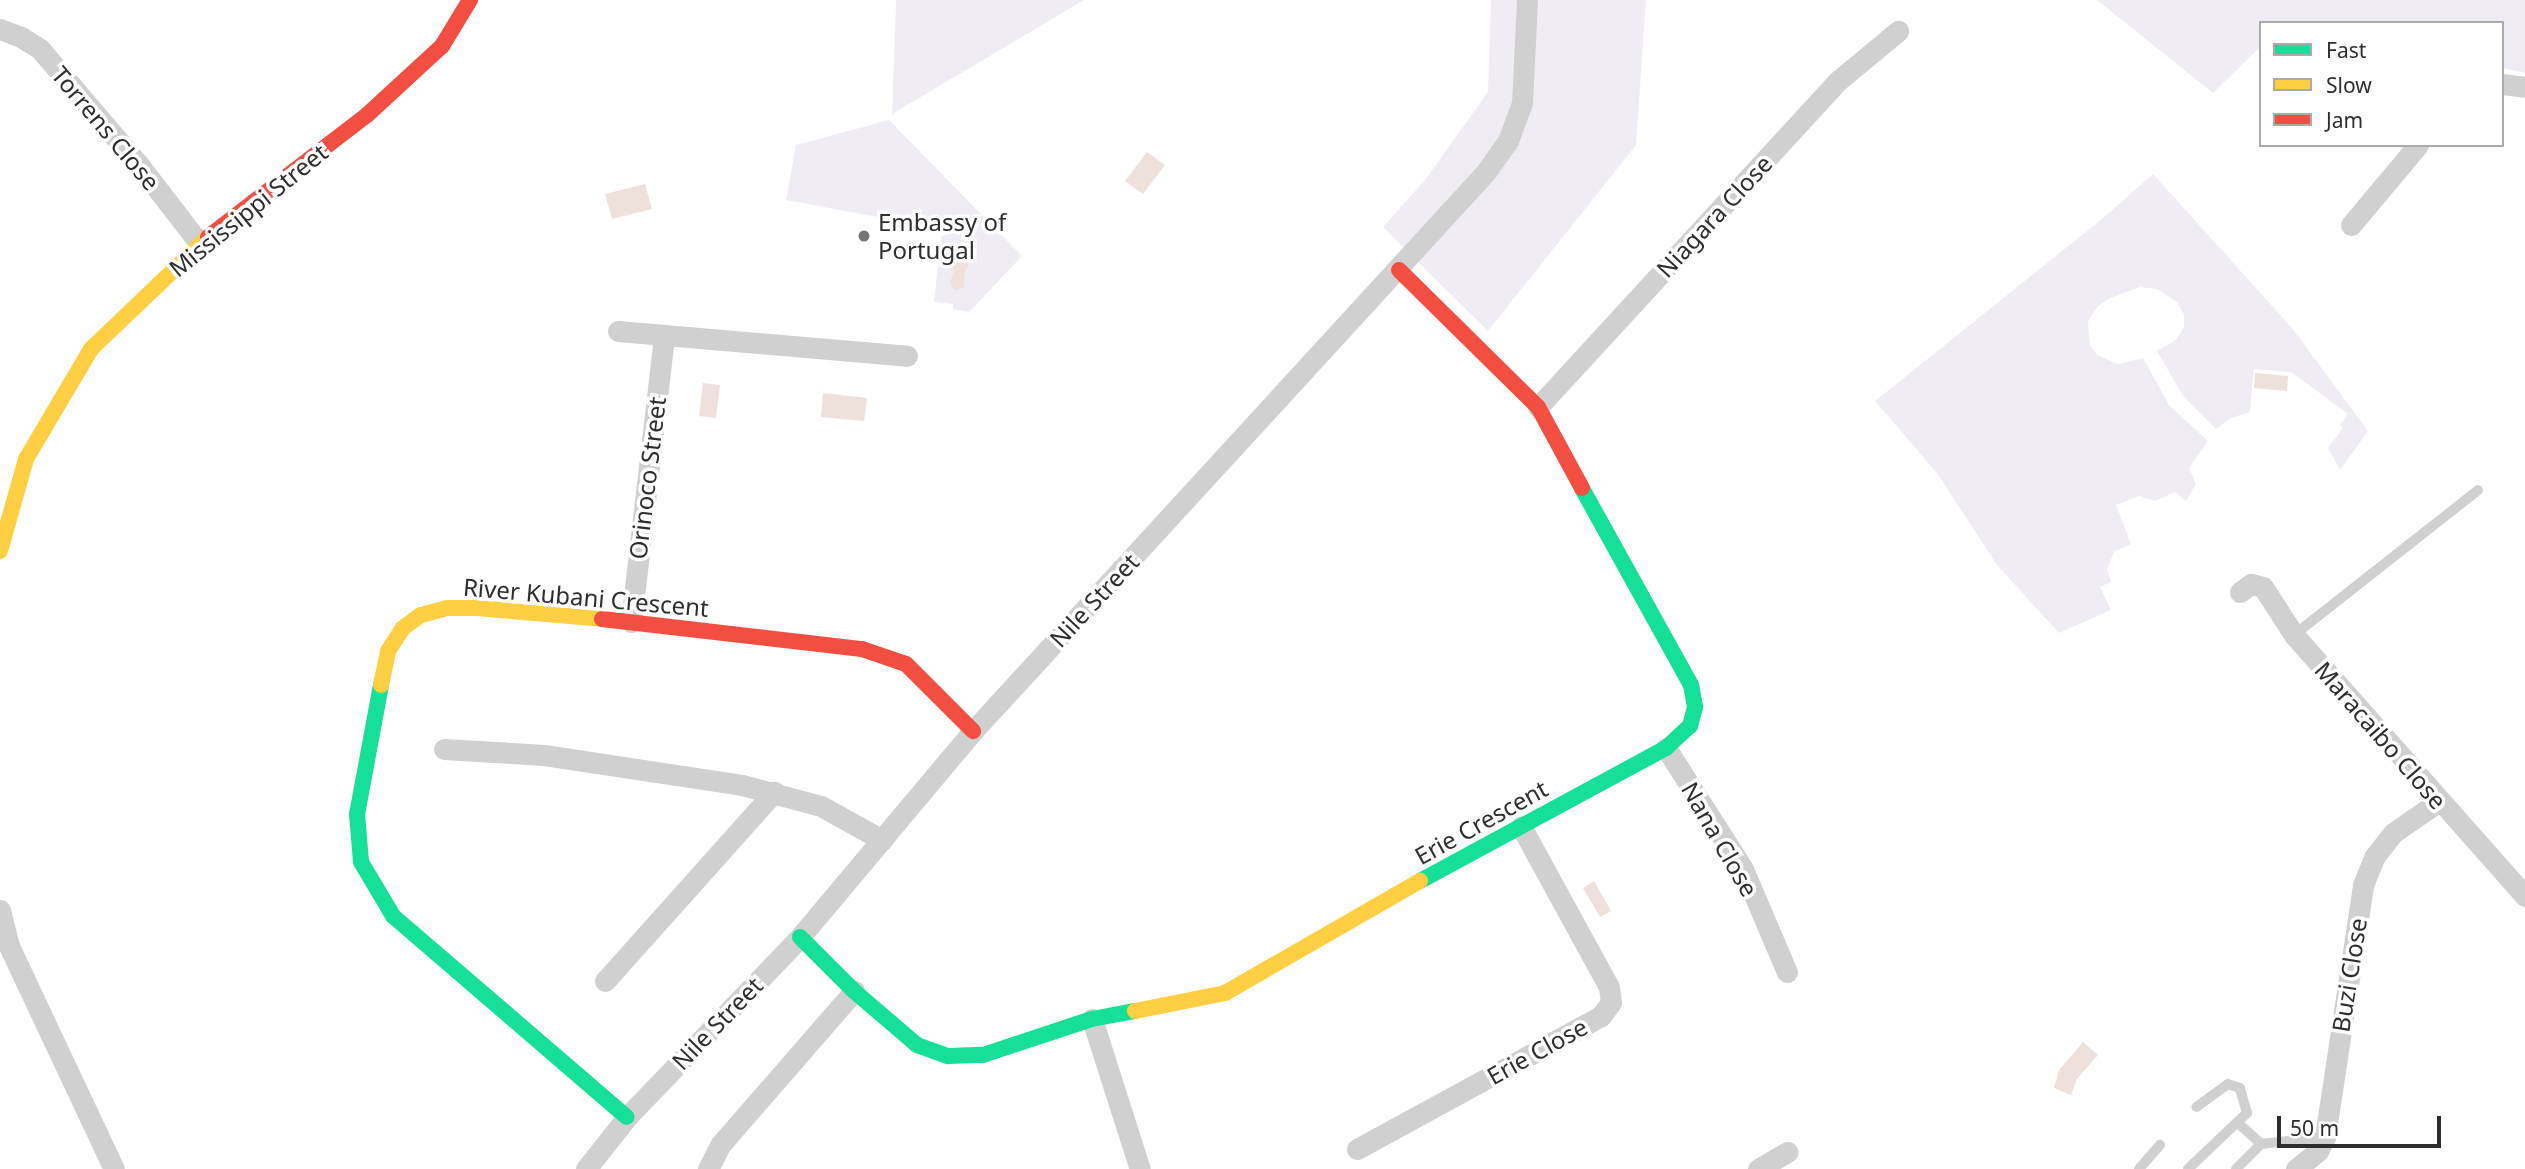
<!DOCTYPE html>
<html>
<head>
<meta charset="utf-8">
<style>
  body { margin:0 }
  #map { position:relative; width:2525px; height:1169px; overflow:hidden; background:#fff; font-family:"Noto Sans",sans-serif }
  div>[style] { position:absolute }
  .green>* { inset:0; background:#efedf3 }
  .water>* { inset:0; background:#eee0db }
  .lane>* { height:10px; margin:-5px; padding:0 5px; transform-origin:5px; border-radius:5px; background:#d0d0d0 }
  .street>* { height:21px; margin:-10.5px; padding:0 10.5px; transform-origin:10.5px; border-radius:10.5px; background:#d0d0d0 }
  .fast>* { height:16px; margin:-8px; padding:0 8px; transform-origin:8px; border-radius:8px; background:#16e098 }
  .slow>* { height:16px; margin:-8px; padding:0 8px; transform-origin:8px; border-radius:8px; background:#ffcf43 }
  .jam>* { height:16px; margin:-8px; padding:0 8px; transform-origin:8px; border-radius:8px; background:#f24e42 }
  .dots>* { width:19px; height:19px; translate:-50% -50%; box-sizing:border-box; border:4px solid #fff; border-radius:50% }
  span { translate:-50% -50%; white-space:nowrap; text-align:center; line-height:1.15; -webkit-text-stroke:7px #fff; paint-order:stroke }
  .street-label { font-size:24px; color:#2e2e2e }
  .poi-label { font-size:24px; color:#2e2e2e }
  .left { translate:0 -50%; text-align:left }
  .legend { position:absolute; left:2259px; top:21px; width:245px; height:126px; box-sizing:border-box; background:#fff; border:2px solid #ababab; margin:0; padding:9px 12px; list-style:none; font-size:21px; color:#2e2e2e }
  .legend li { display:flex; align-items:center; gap:14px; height:35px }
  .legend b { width:35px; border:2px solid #ababab }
  .scale { position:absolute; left:2277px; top:1116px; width:164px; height:32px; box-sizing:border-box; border:4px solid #2e2e2e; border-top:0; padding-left:9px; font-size:21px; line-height:24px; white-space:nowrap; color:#2e2e2e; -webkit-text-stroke:5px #fff; paint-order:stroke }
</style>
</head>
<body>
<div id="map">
  <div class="green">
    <i style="clip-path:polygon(896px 0,1084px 0,892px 114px)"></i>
    <i style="clip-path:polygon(1491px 0,1646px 0,1636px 145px,1488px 331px,1383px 227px,1425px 180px,1488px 92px)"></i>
    <i style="clip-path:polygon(2097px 0,2525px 0,2525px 73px,2502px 68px,2502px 23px,2288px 21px,2261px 23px,2261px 46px,2213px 93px)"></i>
    <i style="clip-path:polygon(889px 120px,1022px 256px,969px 312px,953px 309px,953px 304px,934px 302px,941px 237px,952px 230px,945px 215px,921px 225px,786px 200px,796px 145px)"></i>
    <i style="clip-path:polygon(2153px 174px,2292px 328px,2368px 431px,2340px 470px,2328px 448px,2343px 428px,2340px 425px,2348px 414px,2291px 372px,2254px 369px,2250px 412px,2231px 418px,2216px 429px,2183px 396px,2157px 351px,2176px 340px,2184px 327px,2184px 315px,2177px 302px,2157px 289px,2140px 287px,2110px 298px,2098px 306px,2088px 321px,2090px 345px,2097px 355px,2118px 364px,2143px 358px,2169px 405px,2208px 441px,2189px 468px,2196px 484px,2186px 501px,2175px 492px,2155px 501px,2139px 496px,2116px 505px,2131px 544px,2114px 552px,2107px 569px,2111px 582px,2100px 587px,2111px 610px,2059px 633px,1997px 565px,1937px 473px,1875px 401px,2102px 219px)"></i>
  </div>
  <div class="water">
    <i style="clip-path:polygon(1147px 152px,1165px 165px,1143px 194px,1125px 181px)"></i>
    <i style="clip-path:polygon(645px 184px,652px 209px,612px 219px,605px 194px)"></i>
    <i style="clip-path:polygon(961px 249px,966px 251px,971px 261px,965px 270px,964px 288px,955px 290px,950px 283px,954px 270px,949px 260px,951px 254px)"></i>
    <i style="clip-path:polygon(2255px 373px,2288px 376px,2287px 391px,2254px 388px)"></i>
    <i style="clip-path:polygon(703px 383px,720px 385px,716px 418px,699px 416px)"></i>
    <i style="clip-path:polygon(823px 393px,867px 398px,864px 421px,821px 417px)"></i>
    <i style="clip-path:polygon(1594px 881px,1611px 911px,1600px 917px,1583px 888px)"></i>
    <i style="clip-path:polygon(2083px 1042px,2098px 1055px,2077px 1079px,2071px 1095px,2054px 1088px,2059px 1070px)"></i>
  </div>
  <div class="lane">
    <i style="left:2294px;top:635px;width:234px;rotate:-38.2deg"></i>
    <i style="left:2238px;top:1123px;width:31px;rotate:42deg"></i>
    <i style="left:2139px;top:1169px;width:32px;rotate:-49deg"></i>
    <i style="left:2188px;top:1169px;width:81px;rotate:-43.5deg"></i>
    <i style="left:2247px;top:1113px;width:26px;rotate:-106deg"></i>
    <i style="left:2240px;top:1088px;width:13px;rotate:-162deg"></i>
    <i style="left:2228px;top:1084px;width:39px;rotate:144deg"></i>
    <i style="left:2236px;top:1169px;width:35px;rotate:-45deg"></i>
    <i style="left:2261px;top:1144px;width:64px;rotate:-6.2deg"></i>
  </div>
  <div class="street">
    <i style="left:0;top:29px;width:22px;rotate:21deg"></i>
    <i style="left:21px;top:37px;width:22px;rotate:32deg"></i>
    <i style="left:40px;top:49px;width:153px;rotate:49.5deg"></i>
    <i style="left:139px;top:165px;width:98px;rotate:52.4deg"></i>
    <i style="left:2502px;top:84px;width:23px;rotate:7deg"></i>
    <i style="left:2351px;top:225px;width:104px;rotate:-50.1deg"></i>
    <i style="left:618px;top:331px;width:290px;rotate:4.9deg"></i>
    <i style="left:1538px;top:407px;width:444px;rotate:-47.4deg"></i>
    <i style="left:1839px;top:80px;width:77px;rotate:-39.7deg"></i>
    <i style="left:2240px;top:592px;width:14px;rotate:-36deg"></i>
    <i style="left:2251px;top:584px;width:12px;rotate:14deg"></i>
    <i style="left:2263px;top:587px;width:57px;rotate:57.1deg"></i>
    <i style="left:2294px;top:635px;width:349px;rotate:48.5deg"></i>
    <i style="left:631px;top:622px;width:289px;rotate:-83.4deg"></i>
    <i style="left:1666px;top:748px;width:143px;rotate:57.5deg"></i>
    <i style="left:1743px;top:869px;width:112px;rotate:66.9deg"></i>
    <i style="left:444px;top:749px;width:100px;rotate:3.4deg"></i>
    <i style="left:544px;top:755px;width:200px;rotate:8.6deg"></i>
    <i style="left:742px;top:785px;width:82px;rotate:14.9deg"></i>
    <i style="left:821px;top:806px;width:70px;rotate:29.1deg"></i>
    <i style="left:0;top:910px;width:37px;rotate:76deg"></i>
    <i style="left:9px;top:946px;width:246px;rotate:64.8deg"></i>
    <i style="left:605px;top:981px;width:254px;rotate:-48.2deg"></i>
    <i style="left:1092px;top:1019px;width:157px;rotate:72.3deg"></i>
    <i style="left:1357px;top:1149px;width:278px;rotate:-28.6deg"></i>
    <i style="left:1601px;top:1016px;width:17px;rotate:-54deg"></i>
    <i style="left:1611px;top:1002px;width:15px;rotate:-98deg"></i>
    <i style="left:1609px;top:987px;width:183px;rotate:-118.7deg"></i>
    <i style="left:586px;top:1169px;width:66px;rotate:-51.7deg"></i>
    <i style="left:627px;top:1117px;width:250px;rotate:-46.1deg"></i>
    <i style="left:800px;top:937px;width:269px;rotate:-50deg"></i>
    <i style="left:973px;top:731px;width:759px;rotate:-47.46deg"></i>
    <i style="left:1486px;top:172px;width:38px;rotate:-55deg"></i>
    <i style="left:1508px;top:141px;width:40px;rotate:-69.8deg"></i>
    <i style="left:1522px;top:103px;width:103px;rotate:-87.2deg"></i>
    <i style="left:708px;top:1169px;width:28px;rotate:-63deg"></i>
    <i style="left:721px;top:1144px;width:203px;rotate:-49deg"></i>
    <i style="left:1758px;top:1169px;width:34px;rotate:-30deg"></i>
    <i style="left:2296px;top:1169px;width:28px;rotate:-39deg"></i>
    <i style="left:2318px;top:1151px;width:16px;rotate:-63deg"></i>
    <i style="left:2325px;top:1137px;width:255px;rotate:-81.4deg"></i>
    <i style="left:2363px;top:885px;width:31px;rotate:-68deg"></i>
    <i style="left:2375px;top:856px;width:29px;rotate:-52deg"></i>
    <i style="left:2393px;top:833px;width:56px;rotate:-34.8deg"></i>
  </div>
  <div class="fast">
    <i style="left:381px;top:685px;width:131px;rotate:100.5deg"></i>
    <i style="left:357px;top:814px;width:48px;rotate:85.2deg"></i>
    <i style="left:361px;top:862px;width:63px;rotate:59.3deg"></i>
    <i style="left:393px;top:916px;width:308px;rotate:40.7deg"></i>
    <i style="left:1420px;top:881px;width:280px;rotate:-28.4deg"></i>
    <i style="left:1666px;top:748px;width:33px;rotate:-43deg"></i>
    <i style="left:1690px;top:726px;width:20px;rotate:-75deg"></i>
    <i style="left:1695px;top:707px;width:22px;rotate:-100deg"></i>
    <i style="left:1691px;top:685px;width:225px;rotate:-119deg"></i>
    <i style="left:800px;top:937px;width:76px;rotate:45deg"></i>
    <i style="left:854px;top:991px;width:83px;rotate:40.6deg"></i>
    <i style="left:917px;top:1045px;width:33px;rotate:20deg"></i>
    <i style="left:948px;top:1056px;width:35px;rotate:-2deg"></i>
    <i style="left:983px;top:1055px;width:115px;rotate:-18.3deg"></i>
    <i style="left:1092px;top:1019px;width:44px;rotate:-10.5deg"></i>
  </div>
  <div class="slow">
    <i style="left:0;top:551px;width:96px;rotate:-74.2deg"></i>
    <i style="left:26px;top:459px;width:128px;rotate:-59.4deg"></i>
    <i style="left:91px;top:349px;width:162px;rotate:-43.7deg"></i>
    <i style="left:381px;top:685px;width:35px;rotate:-78deg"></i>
    <i style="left:388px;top:651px;width:27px;rotate:-57deg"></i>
    <i style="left:403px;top:628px;width:22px;rotate:-36deg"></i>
    <i style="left:421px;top:615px;width:28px;rotate:-15deg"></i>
    <i style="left:448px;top:608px;width:29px"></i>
    <i style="left:477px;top:608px;width:125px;rotate:5deg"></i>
    <i style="left:1135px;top:1011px;width:92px;rotate:-11.3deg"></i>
    <i style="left:1225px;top:993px;width:225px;rotate:-29.9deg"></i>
  </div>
  <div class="jam">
    <i style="left:208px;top:237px;width:200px;rotate:-37.5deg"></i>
    <i style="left:367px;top:115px;width:102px;rotate:-42.6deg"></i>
    <i style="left:442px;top:46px;width:54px;rotate:-58.7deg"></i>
    <i style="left:1399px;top:270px;width:195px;rotate:44.6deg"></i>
    <i style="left:1538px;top:407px;width:92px;rotate:61.5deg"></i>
    <i style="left:602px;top:619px;width:262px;rotate:6.6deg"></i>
    <i style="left:862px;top:649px;width:46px;rotate:18.8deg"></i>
    <i style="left:906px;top:664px;width:95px;rotate:45deg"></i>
  </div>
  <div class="dots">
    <i style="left:864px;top:236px;background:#777"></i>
  </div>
  <div class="street-label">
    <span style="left:106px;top:128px;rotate:50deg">Torrens Close</span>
    <span style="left:248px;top:210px;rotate:-39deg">Mississippi Street</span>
    <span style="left:1714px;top:216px;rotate:-47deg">Niagara Close</span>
    <span style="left:647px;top:478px;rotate:-83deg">Orinoco Street</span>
    <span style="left:586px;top:597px;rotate:5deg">River Kubani Crescent</span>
    <span style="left:1094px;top:600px;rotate:-47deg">Nile Street</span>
    <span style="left:2381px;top:735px;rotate:49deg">Maracaibo Close</span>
    <span style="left:1481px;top:822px;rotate:-29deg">Erie Crescent</span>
    <span style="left:1720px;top:839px;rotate:60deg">Nana Close</span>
    <span style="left:2349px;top:975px;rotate:-81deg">Buzi Close</span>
    <span style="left:717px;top:1023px;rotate:-46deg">Nile Street</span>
    <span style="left:1537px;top:1051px;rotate:-29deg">Erie Close</span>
  </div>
  <div class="poi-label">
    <span class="left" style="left:878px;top:236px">Embassy of<br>Portugal</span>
  </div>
  <ul class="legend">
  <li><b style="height:9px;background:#16e098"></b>Fast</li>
  <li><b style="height:9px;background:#ffcf43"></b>Slow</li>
  <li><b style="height:9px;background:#f24e42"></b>Jam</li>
  </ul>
  <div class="scale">50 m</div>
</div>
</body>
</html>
